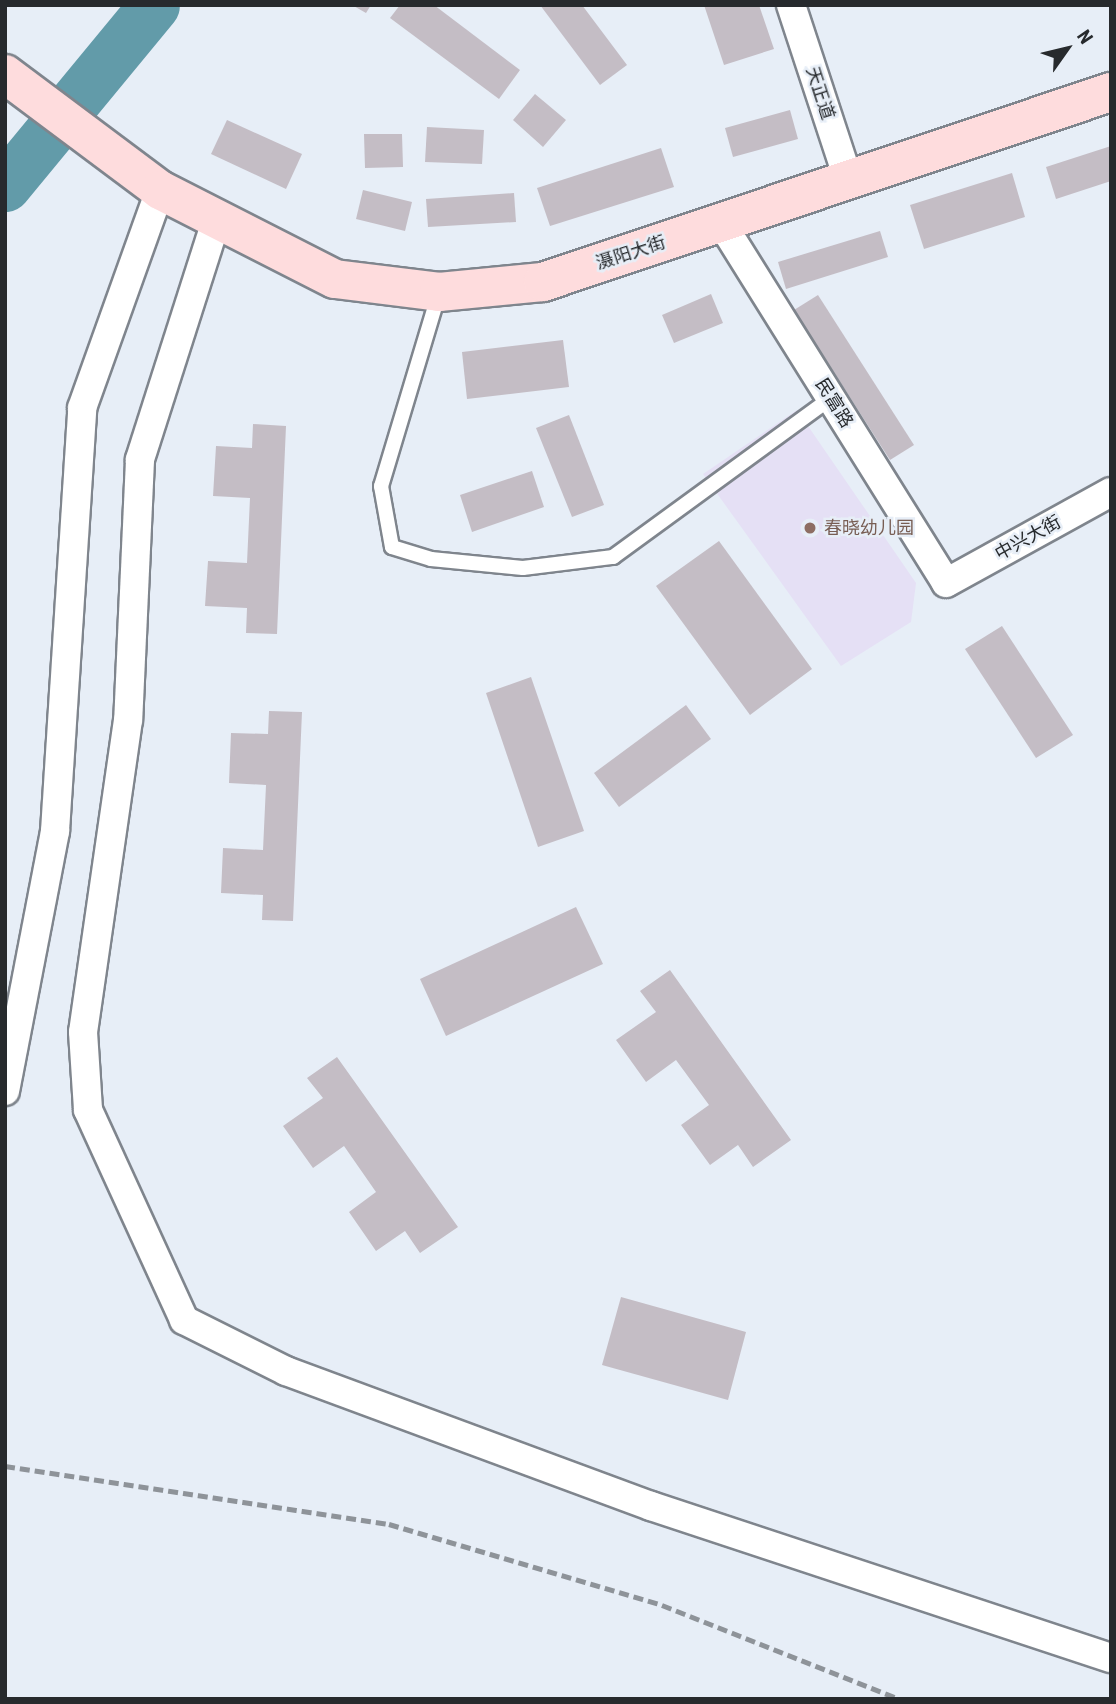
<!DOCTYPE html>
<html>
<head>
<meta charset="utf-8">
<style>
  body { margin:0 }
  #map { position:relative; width:1116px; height:1704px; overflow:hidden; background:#e7eef7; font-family:"Roboto Condensed","Noto Sans SC",sans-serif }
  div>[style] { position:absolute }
  .education>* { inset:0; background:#e5e0f5 }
  .river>* { height:51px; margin:-25.5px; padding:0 25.5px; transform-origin:25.5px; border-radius:25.5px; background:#629ba9 }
  .building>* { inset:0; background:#c4bdc5 }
  .roads { filter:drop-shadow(2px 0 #7f858d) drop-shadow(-2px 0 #7f858d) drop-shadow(0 2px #7f858d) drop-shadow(0 -2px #7f858d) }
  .service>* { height:14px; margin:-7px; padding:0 7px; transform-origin:7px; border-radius:7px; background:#fff }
  .minor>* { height:28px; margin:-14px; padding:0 14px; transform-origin:14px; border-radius:14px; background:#fff }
  .secondary>* { height:38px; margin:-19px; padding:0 19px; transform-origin:19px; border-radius:19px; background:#fedcdd }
  .rail>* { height:5px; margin-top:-2.5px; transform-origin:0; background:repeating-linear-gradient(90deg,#8e9399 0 10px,transparent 0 15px) }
  .dots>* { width:19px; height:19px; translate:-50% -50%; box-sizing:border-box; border:4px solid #e7eef7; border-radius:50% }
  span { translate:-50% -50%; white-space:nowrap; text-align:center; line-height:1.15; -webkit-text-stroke:5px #e7eef7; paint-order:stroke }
  .street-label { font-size:18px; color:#272a2d }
  .education-label { font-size:18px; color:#785e54 }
  .left { translate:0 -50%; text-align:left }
  .frame { position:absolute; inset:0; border:7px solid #272a2d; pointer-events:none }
  .north { position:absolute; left:1032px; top:14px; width:70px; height:70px; -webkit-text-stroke:5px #e7eef7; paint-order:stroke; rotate:56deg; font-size:19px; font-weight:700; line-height:28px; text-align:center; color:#272a2d }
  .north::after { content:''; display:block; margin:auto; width:24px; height:32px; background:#272a2d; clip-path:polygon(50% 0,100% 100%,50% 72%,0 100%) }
</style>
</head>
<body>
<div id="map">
  <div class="education">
    <i style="clip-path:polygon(797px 410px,916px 583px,911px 622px,841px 666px,703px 474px)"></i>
  </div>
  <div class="river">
    <i style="left:5px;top:186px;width:234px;rotate:-50.5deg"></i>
  </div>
  <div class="building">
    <i style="clip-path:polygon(352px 5px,371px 5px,366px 13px)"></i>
    <i style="clip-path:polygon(400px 5px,434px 5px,520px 70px,499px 99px,390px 18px)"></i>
    <i style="clip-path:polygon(540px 5px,582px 5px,627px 65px,600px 85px)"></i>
    <i style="clip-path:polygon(704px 5px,759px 5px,774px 49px,724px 65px)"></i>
    <i style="clip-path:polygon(535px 94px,566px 120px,543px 147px,513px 120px)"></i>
    <i style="clip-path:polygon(790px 110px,798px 139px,733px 157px,725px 128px)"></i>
    <i style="clip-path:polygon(227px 120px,302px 154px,286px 189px,211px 154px)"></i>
    <i style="clip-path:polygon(427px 127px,484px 130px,482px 164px,425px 162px)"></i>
    <i style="clip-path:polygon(364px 134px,402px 134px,403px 167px,365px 168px)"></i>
    <i style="clip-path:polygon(1111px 146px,1111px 181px,1056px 199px,1046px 167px)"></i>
    <i style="clip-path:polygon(661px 148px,674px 187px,550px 226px,537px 188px)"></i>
    <i style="clip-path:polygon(1012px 173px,1025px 217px,924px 249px,910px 205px)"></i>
    <i style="clip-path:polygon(363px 190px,412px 202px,405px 231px,356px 219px)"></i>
    <i style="clip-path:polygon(514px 193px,516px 222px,428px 227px,426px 199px)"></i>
    <i style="clip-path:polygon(880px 231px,888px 257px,786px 289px,778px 262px)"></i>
    <i style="clip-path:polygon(711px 294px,723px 323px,674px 343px,662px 315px)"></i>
    <i style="clip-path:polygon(818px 295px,914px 445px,890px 460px,794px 310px)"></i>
    <i style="clip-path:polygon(563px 340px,569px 387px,467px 399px,462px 352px)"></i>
    <i style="clip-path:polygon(569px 415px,604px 505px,572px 517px,536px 428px)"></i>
    <i style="clip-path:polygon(253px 424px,286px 426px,277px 634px,246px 633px,247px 608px,205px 606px,208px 561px,247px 563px,250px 498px,213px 496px,216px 446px,252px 448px)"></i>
    <i style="clip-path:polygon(532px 471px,544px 507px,472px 532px,460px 495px)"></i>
    <i style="clip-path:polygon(719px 541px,812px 669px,750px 715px,656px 586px)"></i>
    <i style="clip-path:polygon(1002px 626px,1073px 735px,1036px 758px,965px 649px)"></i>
    <i style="clip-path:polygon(531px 677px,584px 831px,538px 847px,486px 693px)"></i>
    <i style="clip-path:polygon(686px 705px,711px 739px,619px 807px,594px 773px)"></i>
    <i style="clip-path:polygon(269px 711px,302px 712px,293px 921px,262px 920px,263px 895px,221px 893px,223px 848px,263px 850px,266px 785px,229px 783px,231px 733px,268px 734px)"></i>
    <i style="clip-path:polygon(576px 907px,603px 964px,446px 1036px,420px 979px)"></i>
    <i style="clip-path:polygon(670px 970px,791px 1140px,753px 1167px,738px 1145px,710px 1165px,681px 1125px,709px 1105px,676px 1060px,646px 1082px,616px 1040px,656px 1012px,640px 991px)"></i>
    <i style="clip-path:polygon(337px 1057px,458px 1227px,420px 1253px,405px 1231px,376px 1251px,349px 1212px,376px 1192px,344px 1146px,313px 1168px,283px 1126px,323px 1098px,307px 1078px)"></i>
    <i style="clip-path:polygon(621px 1297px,746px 1332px,728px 1400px,602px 1365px)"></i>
  </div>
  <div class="roads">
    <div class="service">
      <i style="left:439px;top:293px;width:202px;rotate:106.7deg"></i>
      <i style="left:381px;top:486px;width:62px;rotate:79.8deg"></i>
      <i style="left:392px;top:547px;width:41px;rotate:17.1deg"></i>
      <i style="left:431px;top:559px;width:92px;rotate:5.6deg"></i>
      <i style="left:523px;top:568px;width:91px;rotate:-7deg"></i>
      <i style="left:613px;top:557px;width:270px;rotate:-36.1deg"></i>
    </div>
    <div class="minor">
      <i style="left:791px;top:5px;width:185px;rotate:71.8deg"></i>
      <i style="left:217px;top:218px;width:254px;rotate:107.7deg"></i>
      <i style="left:140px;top:460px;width:260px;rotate:92.6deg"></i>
      <i style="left:128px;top:720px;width:315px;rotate:98.2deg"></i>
      <i style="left:83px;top:1032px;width:78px;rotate:86.3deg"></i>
      <i style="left:88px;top:1110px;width:231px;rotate:65.4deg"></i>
      <i style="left:184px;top:1320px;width:114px;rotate:26.6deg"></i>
      <i style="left:286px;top:1371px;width:389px;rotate:20.3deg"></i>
      <i style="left:651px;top:1506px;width:484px;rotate:18.3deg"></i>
      <i style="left:722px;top:224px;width:423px;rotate:58deg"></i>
      <i style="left:946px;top:583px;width:188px;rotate:-28.9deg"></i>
      <i style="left:5px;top:1091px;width:265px;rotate:-79.1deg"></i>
      <i style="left:55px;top:831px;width:424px;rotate:-86.3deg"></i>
      <i style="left:82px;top:408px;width:232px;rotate:-70.3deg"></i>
    </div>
    <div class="secondary">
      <i style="left:5px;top:74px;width:194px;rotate:36.8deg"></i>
      <i style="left:160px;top:190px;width:196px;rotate:27deg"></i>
      <i style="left:335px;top:279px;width:105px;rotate:7.1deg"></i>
      <i style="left:439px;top:292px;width:104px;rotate:-5.5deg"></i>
      <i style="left:543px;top:282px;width:599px;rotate:-18.5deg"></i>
    </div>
  </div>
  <div class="rail">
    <i style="left:5px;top:1466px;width:388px;rotate:8.6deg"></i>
    <i style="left:389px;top:1524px;width:285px;rotate:16.5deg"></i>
    <i style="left:662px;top:1605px;width:255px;rotate:21.6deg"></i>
  </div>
  <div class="dots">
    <i style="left:810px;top:528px;background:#8d6e63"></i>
  </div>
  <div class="street-label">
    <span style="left:820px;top:93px;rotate:72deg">天正道</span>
    <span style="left:631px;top:253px;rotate:-18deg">滠阳大街</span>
    <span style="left:834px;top:403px;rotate:58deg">民富路</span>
    <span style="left:1028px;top:538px;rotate:-29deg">中兴大街</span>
  </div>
  <div class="education-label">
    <span class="left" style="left:824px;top:528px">春晓幼儿园</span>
  </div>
  <div class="frame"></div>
  <div class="north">N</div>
</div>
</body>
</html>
